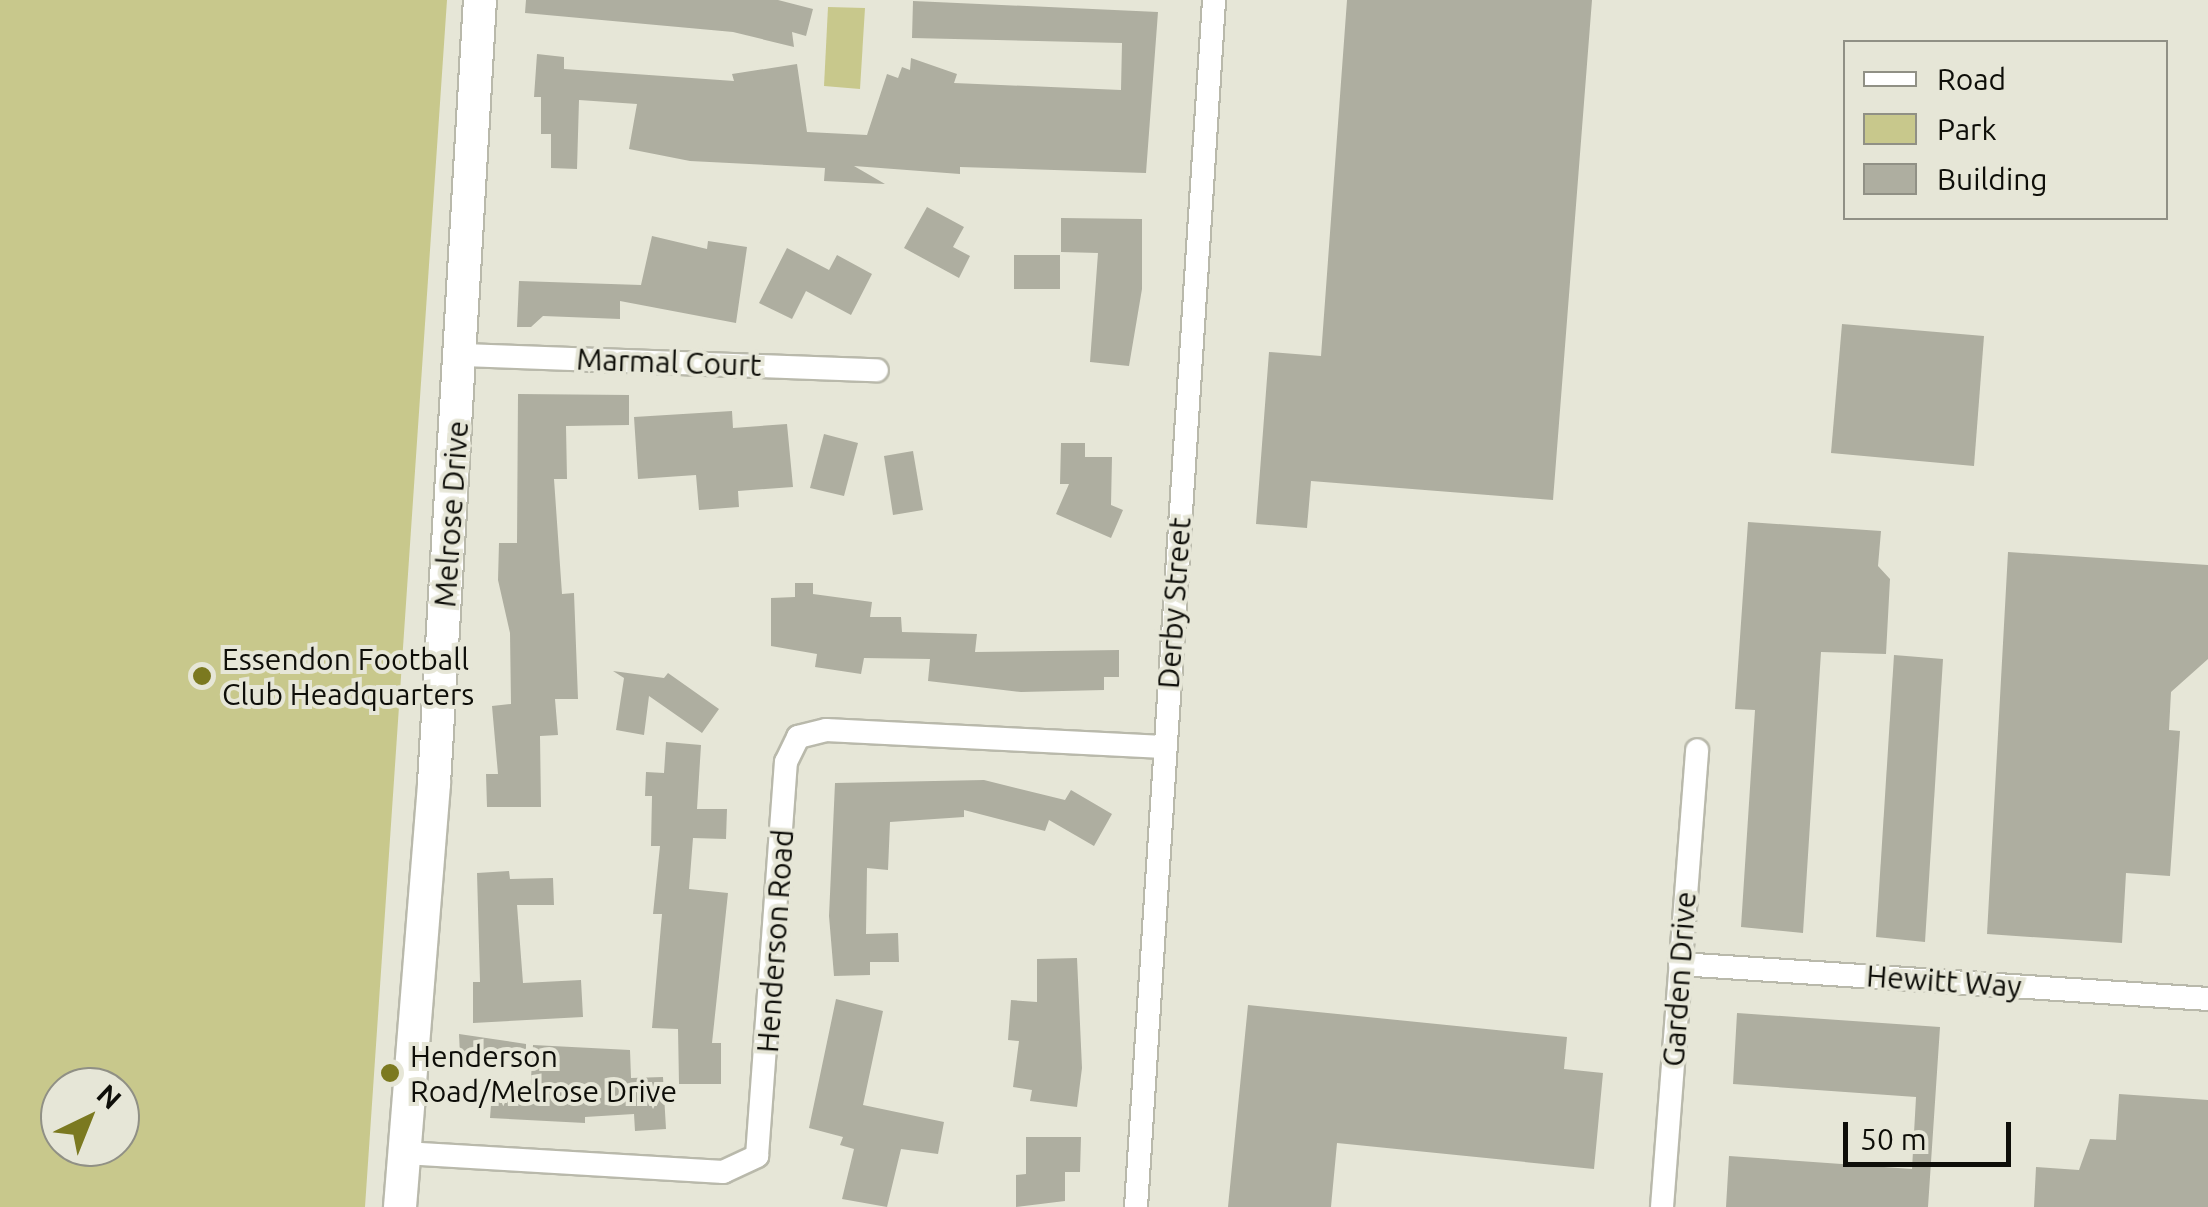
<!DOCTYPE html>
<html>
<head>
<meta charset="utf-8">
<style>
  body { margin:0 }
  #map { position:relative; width:2208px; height:1207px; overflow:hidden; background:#e6e6d7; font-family:Ubuntu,sans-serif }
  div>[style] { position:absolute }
  .green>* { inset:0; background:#c8c88c }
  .building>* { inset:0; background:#aeaea0 }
  .roads { filter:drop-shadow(2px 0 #b9b9ab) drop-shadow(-2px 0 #b9b9ab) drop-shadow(0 2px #b9b9ab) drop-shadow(0 -2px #b9b9ab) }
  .street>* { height:22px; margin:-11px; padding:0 11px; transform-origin:11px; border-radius:11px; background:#fff }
  .secondary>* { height:32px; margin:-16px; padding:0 16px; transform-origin:16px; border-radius:16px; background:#fff }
  .dots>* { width:28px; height:28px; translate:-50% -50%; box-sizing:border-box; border:5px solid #e6e6d7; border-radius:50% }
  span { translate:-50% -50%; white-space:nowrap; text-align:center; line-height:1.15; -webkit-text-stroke:8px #e6e6d7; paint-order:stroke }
  .street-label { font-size:30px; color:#0e0e09 }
  .poi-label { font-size:30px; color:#0e0e09 }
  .left { translate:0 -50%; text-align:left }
  .legend { position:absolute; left:1843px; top:40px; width:325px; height:180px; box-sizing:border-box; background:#e6e6d7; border:2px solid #909085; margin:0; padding:12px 18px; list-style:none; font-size:30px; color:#0e0e09 }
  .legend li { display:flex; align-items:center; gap:20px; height:50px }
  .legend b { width:50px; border:2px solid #909085 }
  .north { position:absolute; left:40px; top:1067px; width:100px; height:100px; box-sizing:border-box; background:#e6e6d7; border:2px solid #909085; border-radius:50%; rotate:43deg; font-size:28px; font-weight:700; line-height:40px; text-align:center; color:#0e0e09 }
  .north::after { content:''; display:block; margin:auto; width:35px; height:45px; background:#7b7920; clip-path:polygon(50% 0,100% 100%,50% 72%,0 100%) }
  .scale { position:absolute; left:1843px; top:1122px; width:168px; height:45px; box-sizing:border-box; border:5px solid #0e0e09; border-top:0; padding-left:12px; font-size:30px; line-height:35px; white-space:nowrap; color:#0e0e09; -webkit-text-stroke:8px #e6e6d7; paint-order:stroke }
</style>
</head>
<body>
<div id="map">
  <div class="green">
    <i style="clip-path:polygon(evenodd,0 0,447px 0,365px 1207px,0 1207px,0 0,60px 1087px,120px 1087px,120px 1147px,60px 1147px,60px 1087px)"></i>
    <i style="clip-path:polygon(828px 7px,865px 8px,860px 89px,824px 86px)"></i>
  </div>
  <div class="building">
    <i style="clip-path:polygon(526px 0,778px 0,813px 9px,806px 36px,792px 32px,794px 47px,733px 32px,525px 13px)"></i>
    <i style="clip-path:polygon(1347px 0,1592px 0,1553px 500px,1311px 481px,1307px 528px,1256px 524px,1269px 352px,1321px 356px)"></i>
    <i style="clip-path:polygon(913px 1px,1158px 12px,1146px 173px,960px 167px,960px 174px,854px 166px,885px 184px,824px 181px,825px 168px,690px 161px,629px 149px,637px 104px,579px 100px,577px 169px,551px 168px,551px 134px,541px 134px,541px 97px,534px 97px,537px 54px,564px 57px,564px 69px,734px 81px,732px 74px,797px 64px,807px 132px,867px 135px,887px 74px,898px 78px,902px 67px,910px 70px,911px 58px,957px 74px,954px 83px,1121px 90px,1122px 43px,912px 38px)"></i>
    <i style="clip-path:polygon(927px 207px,964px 227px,953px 247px,970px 256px,959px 278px,904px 248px)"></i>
    <i style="clip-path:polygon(1061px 218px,1142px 219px,1142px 289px,1129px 366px,1090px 362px,1098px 253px,1061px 252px)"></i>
    <i style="clip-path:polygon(652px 236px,707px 249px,708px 241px,747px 247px,736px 323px,620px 301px,620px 319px,543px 316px,531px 327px,517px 327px,519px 281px,641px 285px)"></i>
    <i style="clip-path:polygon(787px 248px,829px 270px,837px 255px,872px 274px,851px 315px,806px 291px,792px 319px,759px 303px)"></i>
    <i style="clip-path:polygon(1014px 255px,1060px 255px,1060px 289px,1014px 289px)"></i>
    <i style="clip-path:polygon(1842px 324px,1984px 336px,1974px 466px,1831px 453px)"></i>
    <i style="clip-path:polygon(518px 394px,629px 395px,629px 425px,566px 426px,567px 479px,554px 479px,562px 594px,574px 593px,578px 699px,555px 699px,558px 735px,540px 736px,541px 807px,487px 807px,486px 774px,498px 774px,492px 706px,511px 704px,510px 633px,498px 580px,499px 543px,517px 543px)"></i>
    <i style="clip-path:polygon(732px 411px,733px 428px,787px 424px,793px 487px,738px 491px,739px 507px,699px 510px,696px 475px,638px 479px,634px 417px)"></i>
    <i style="clip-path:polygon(824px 434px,858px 443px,844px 496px,810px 488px)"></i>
    <i style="clip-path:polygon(1061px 443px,1085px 443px,1085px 457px,1112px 457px,1111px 505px,1123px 510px,1111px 538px,1056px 514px,1069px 484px,1060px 484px)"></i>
    <i style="clip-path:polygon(913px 451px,923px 510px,893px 515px,884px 456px)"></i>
    <i style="clip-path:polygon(1748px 522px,1881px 531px,1878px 566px,1890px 579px,1886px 654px,1821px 652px,1803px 933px,1741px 927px,1755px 710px,1735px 709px)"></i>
    <i style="clip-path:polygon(2008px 552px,2208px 565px,2208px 659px,2171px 692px,2169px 730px,2180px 731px,2170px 876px,2126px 873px,2122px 943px,1987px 934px)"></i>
    <i style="clip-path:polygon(795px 583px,813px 583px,813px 594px,872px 602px,870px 617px,901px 617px,902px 632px,977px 634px,975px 652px,1119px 650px,1119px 677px,1104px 677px,1104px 690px,1021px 692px,928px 681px,930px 659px,864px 658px,861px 674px,815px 667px,817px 654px,771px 646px,771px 598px,795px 597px)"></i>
    <i style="clip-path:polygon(1894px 655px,1943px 659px,1925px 942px,1876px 937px)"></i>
    <i style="clip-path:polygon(613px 671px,664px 678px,668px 673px,719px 709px,702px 733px,649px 696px,644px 735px,616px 730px,624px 678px)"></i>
    <i style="clip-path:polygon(666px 742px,701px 745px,697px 809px,727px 809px,726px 839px,693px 838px,689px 889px,728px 893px,712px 1043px,721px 1043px,721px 1084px,679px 1084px,678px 1029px,652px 1028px,662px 914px,653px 914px,660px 846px,651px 846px,652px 796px,645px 796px,646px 772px,664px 773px)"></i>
    <i style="clip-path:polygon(984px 780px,1065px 800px,1071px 790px,1112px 814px,1094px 846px,1049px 820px,1045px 831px,964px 810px,964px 817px,890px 822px,888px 870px,867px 868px,866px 934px,898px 933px,899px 962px,870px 962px,870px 975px,834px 976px,829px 916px,835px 783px)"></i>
    <i style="clip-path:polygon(509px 871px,510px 879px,553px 878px,554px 905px,517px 905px,523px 983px,581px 980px,583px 1017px,473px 1023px,473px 982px,480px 982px,477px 873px)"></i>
    <i style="clip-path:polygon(1077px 958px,1082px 1068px,1077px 1107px,1030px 1101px,1032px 1090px,1013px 1087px,1019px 1041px,1008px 1040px,1011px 1000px,1037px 1002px,1037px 959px)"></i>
    <i style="clip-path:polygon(836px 999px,883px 1011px,863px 1105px,944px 1122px,938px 1154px,901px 1149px,887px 1207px,842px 1199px,854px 1149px,840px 1145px,843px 1137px,809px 1128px)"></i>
    <i style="clip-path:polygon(1248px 1005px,1567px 1037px,1564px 1069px,1603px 1073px,1594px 1169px,1337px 1143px,1331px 1207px,1228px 1207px)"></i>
    <i style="clip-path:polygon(1737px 1013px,1940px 1027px,1928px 1207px,1726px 1207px,1729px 1156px,1912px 1169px,1916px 1097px,1733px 1084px)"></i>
    <i style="clip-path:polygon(459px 1034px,526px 1044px,526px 1054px,460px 1055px)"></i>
    <i style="clip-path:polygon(533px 1045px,630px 1050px,631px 1078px,663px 1077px,666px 1129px,635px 1131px,634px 1114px,585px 1117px,585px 1123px,490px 1118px,492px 1092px,530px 1095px)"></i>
    <i style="clip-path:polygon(2119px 1094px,2208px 1100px,2208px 1207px,2034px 1207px,2036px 1167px,2079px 1170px,2090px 1139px,2116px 1140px)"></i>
    <i style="clip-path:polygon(1026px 1137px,1081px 1137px,1080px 1172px,1065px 1172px,1065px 1201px,1016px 1207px,1016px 1175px,1026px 1174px)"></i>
  </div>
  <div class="roads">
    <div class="street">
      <i style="left:461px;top:355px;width:416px;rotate:2.1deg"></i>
      <i style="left:1680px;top:964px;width:529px;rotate:3.79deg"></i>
      <i style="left:404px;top:1153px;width:320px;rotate:3.4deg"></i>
      <i style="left:723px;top:1172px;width:38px;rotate:-25deg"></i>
      <i style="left:757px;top:1156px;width:395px;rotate:-85.8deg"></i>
      <i style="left:786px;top:762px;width:28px;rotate:-64deg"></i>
      <i style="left:798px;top:737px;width:29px;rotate:-14deg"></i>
      <i style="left:826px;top:730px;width:338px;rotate:2.9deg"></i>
      <i style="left:1136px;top:1207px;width:1210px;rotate:-86.3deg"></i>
      <i style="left:1662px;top:1207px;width:458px;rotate:-85.6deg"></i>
    </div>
    <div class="secondary">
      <i style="left:400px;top:1207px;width:425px;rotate:-85.4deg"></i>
      <i style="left:434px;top:783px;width:784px;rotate:-86.64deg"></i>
    </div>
  </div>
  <div class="dots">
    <i style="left:202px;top:676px;background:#7b7920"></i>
    <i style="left:390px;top:1073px;background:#7b7920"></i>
  </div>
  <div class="street-label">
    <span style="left:669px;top:362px;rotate:2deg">Marmal Court</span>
    <span style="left:451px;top:514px;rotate:-86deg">Melrose Drive</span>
    <span style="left:1174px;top:603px;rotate:-86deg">Derby Street</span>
    <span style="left:775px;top:941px;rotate:-86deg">Henderson Road</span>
    <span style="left:1679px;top:979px;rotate:-86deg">Garden Drive</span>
    <span style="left:1944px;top:981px;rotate:4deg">Hewitt Way</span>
  </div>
  <div class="poi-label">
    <span class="left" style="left:222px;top:676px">Essendon Football<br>Club Headquarters</span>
    <span class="left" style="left:410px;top:1073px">Henderson<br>Road/Melrose Drive</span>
  </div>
  <ul class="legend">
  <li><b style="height:12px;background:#fff"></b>Road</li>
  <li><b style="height:28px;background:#c8c88c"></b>Park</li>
  <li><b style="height:28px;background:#aeaea0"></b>Building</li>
  </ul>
  <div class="north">N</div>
  <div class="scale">50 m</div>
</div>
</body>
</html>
